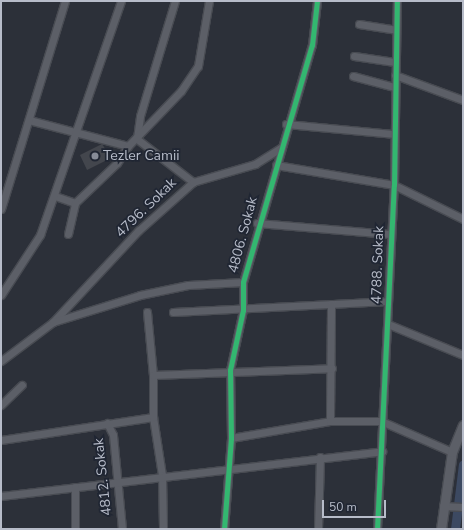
<!DOCTYPE html>
<html>
<head>
<meta charset="utf-8">
<style>
  body { margin:0 }
  #map { position:relative; width:464px; height:530px; overflow:hidden; background:#2c3039; font-family:"Nunito Sans",sans-serif }
  div>[style] { position:absolute }
  .canal>* { height:9px; margin:-4.5px; padding:0 4.5px; transform-origin:4.5px; border-radius:4.5px; background:#3c4961 }
  .building>* { inset:0; background:#43464d }
  .roads { filter:drop-shadow(1px 0 #484b52) drop-shadow(-1px 0 #484b52) drop-shadow(0 1px #484b52) drop-shadow(0 -1px #484b52) }
  .minor>* { height:7px; margin:-3.5px; padding:0 3.5px; transform-origin:3.5px; border-radius:3.5px; background:#5c5f67 }
  .tertiary>* { height:9px; margin:-4.5px; padding:0 4.5px; transform-origin:4.5px; border-radius:4.5px; background:#5c5f67 }
  .cycleway>* { height:5px; margin:-2.5px; padding:0 2.5px; transform-origin:2.5px; border-radius:2.5px; background:#33b770 }
  .dots>* { width:11px; height:11px; translate:-50% -50%; box-sizing:border-box; border:2px solid #202633; border-radius:50% }
  span { translate:-50% -50%; white-space:nowrap; text-align:center; line-height:1.15; -webkit-text-stroke:3.5px #202633; paint-order:stroke }
  .poi-label { font-size:14px; color:#b7bcc9 }
  .left { translate:0 -50%; text-align:left }
  .street-label { font-size:14px; color:#b7bcc9 }
  .frame { position:absolute; inset:0; border:2px solid #b7bcc9; pointer-events:none }
  .scale { position:absolute; left:322px; top:500px; width:64px; height:18px; box-sizing:border-box; border:2px solid #b7bcc9; border-top:0; padding-left:5px; font-size:12px; line-height:14px; white-space:nowrap; color:#b7bcc9; -webkit-text-stroke:3px #202633; paint-order:stroke }
</style>
</head>
<body>
<div id="map">
  <div class="canal">
    <i style="left:455px;top:529px;width:65px;rotate:-83deg"></i>
  </div>
  <div class="building">
    <i style="clip-path:polygon(102px 144px,111px 158px,87px 170px,80px 155px)"></i>
  </div>
  <div class="roads">
    <div class="minor">
      <i style="left:359px;top:24px;width:37px;rotate:9deg"></i>
      <i style="left:354px;top:56px;width:41px;rotate:8.3deg"></i>
      <i style="left:395px;top:75px;width:72px;rotate:20.2deg"></i>
      <i style="left:353px;top:76px;width:42px;rotate:15deg"></i>
      <i style="left:29px;top:120px;width:102px;rotate:14.7deg"></i>
      <i style="left:286px;top:124px;width:107px;rotate:5.3deg"></i>
      <i style="left:137px;top:138px;width:22px;rotate:-82deg"></i>
      <i style="left:140px;top:116px;width:120px;rotate:-73.1deg"></i>
      <i style="left:137px;top:139px;width:71px;rotate:37.5deg"></i>
      <i style="left:276px;top:165px;width:120px;rotate:9.6deg"></i>
      <i style="left:394px;top:185px;width:77px;rotate:26.2deg"></i>
      <i style="left:55px;top:196px;width:21px;rotate:19deg"></i>
      <i style="left:75px;top:203px;width:58px;rotate:-43.6deg"></i>
      <i style="left:117px;top:163px;width:20px;rotate:-57deg"></i>
      <i style="left:128px;top:146px;width:76px;rotate:-46.1deg"></i>
      <i style="left:181px;top:91px;width:30px;rotate:-56deg"></i>
      <i style="left:198px;top:66px;width:66px;rotate:-80.4deg"></i>
      <i style="left:1px;top:209px;width:218px;rotate:-72.9deg"></i>
      <i style="left:257px;top:223px;width:133px;rotate:4.7deg"></i>
      <i style="left:68px;top:234px;width:32px;rotate:-77deg"></i>
      <i style="left:1px;top:295px;width:72px;rotate:-57deg"></i>
      <i style="left:40px;top:235px;width:248px;rotate:-70.9deg"></i>
      <i style="left:147px;top:312px;width:63px;rotate:84.6deg"></i>
      <i style="left:173px;top:312px;width:215px;rotate:-2.9deg"></i>
      <i style="left:53px;top:322px;width:125px;rotate:-47deg"></i>
      <i style="left:138px;top:231px;width:74px;rotate:-41.7deg"></i>
      <i style="left:193px;top:182px;width:65px;rotate:-16.2deg"></i>
      <i style="left:255px;top:164px;width:31px;rotate:-32deg"></i>
      <i style="left:388px;top:324px;width:81px;rotate:22.5deg"></i>
      <i style="left:1px;top:361px;width:65px;rotate:-36.9deg"></i>
      <i style="left:53px;top:322px;width:91px;rotate:-17.2deg"></i>
      <i style="left:140px;top:295px;width:49px;rotate:-11.8deg"></i>
      <i style="left:188px;top:285px;width:55px;rotate:-3.1deg"></i>
      <i style="left:1px;top:405px;width:29px;rotate:-44deg"></i>
      <i style="left:153px;top:417px;width:59px;rotate:81.2deg"></i>
      <i style="left:162px;top:475px;width:54px;rotate:88.9deg"></i>
      <i style="left:330px;top:421px;width:117px;rotate:-89.5deg"></i>
      <i style="left:107px;top:423px;width:13px;rotate:63deg"></i>
      <i style="left:113px;top:435px;width:94px;rotate:84.5deg"></i>
      <i style="left:231px;top:438px;width:100px;rotate:-9.7deg"></i>
      <i style="left:330px;top:421px;width:51px"></i>
      <i style="left:381px;top:421px;width:77px;rotate:23.6deg"></i>
      <i style="left:1px;top:440px;width:154px;rotate:-8.6deg"></i>
      <i style="left:153px;top:417px;width:42px;rotate:-90deg"></i>
      <i style="left:153px;top:375px;width:179px;rotate:-2.2deg"></i>
      <i style="left:1px;top:496px;width:384px;rotate:-6.7deg"></i>
      <i style="left:443px;top:506px;width:20px;rotate:3deg"></i>
      <i style="left:75px;top:529px;width:42px;rotate:-90deg"></i>
      <i style="left:224px;top:529px;width:91px;rotate:-85.6deg"></i>
      <i style="left:231px;top:438px;width:68px;rotate:-90.8deg"></i>
      <i style="left:230px;top:370px;width:61px;rotate:-77.8deg"></i>
      <i style="left:243px;top:310px;width:28px;rotate:-90deg"></i>
      <i style="left:243px;top:282px;width:247px;rotate:-73.8deg"></i>
      <i style="left:312px;top:45px;width:44px;rotate:-83.5deg"></i>
      <i style="left:318px;top:529px;width:72px;rotate:-88.4deg"></i>
      <i style="left:377px;top:529px;width:344px;rotate:-87.2deg"></i>
      <i style="left:394px;top:185px;width:184px;rotate:-89.1deg"></i>
    </div>
    <div class="tertiary">
      <i style="left:441px;top:529px;width:78px;rotate:-81.9deg"></i>
      <i style="left:452px;top:452px;width:29px;rotate:-68deg"></i>
    </div>
  </div>
  <div class="cycleway">
    <i style="left:224px;top:529px;width:91px;rotate:-85.6deg"></i>
    <i style="left:231px;top:438px;width:68px;rotate:-90.8deg"></i>
    <i style="left:230px;top:370px;width:61px;rotate:-77.8deg"></i>
    <i style="left:243px;top:310px;width:28px;rotate:-90deg"></i>
    <i style="left:243px;top:282px;width:247px;rotate:-73.8deg"></i>
    <i style="left:312px;top:45px;width:44px;rotate:-83.5deg"></i>
    <i style="left:377px;top:529px;width:344px;rotate:-87.2deg"></i>
    <i style="left:394px;top:185px;width:184px;rotate:-89.1deg"></i>
  </div>
  <div class="dots">
    <i style="left:95px;top:156px;background:#868b97"></i>
  </div>
  <div class="poi-label">
    <span class="left" style="left:103px;top:156px">Tezler Camii</span>
  </div>
  <div class="street-label">
    <span style="left:146px;top:208px;rotate:-44deg">4796. Sokak</span>
    <span style="left:243px;top:235px;rotate:-75deg">4806. Sokak</span>
    <span style="left:378px;top:265px;rotate:-88deg">4788. Sokak</span>
    <span style="left:103px;top:477px;rotate:-96deg">4812. Sokak</span>
  </div>
  <div class="frame"></div>
  <div class="scale">50 m</div>
</div>
</body>
</html>
